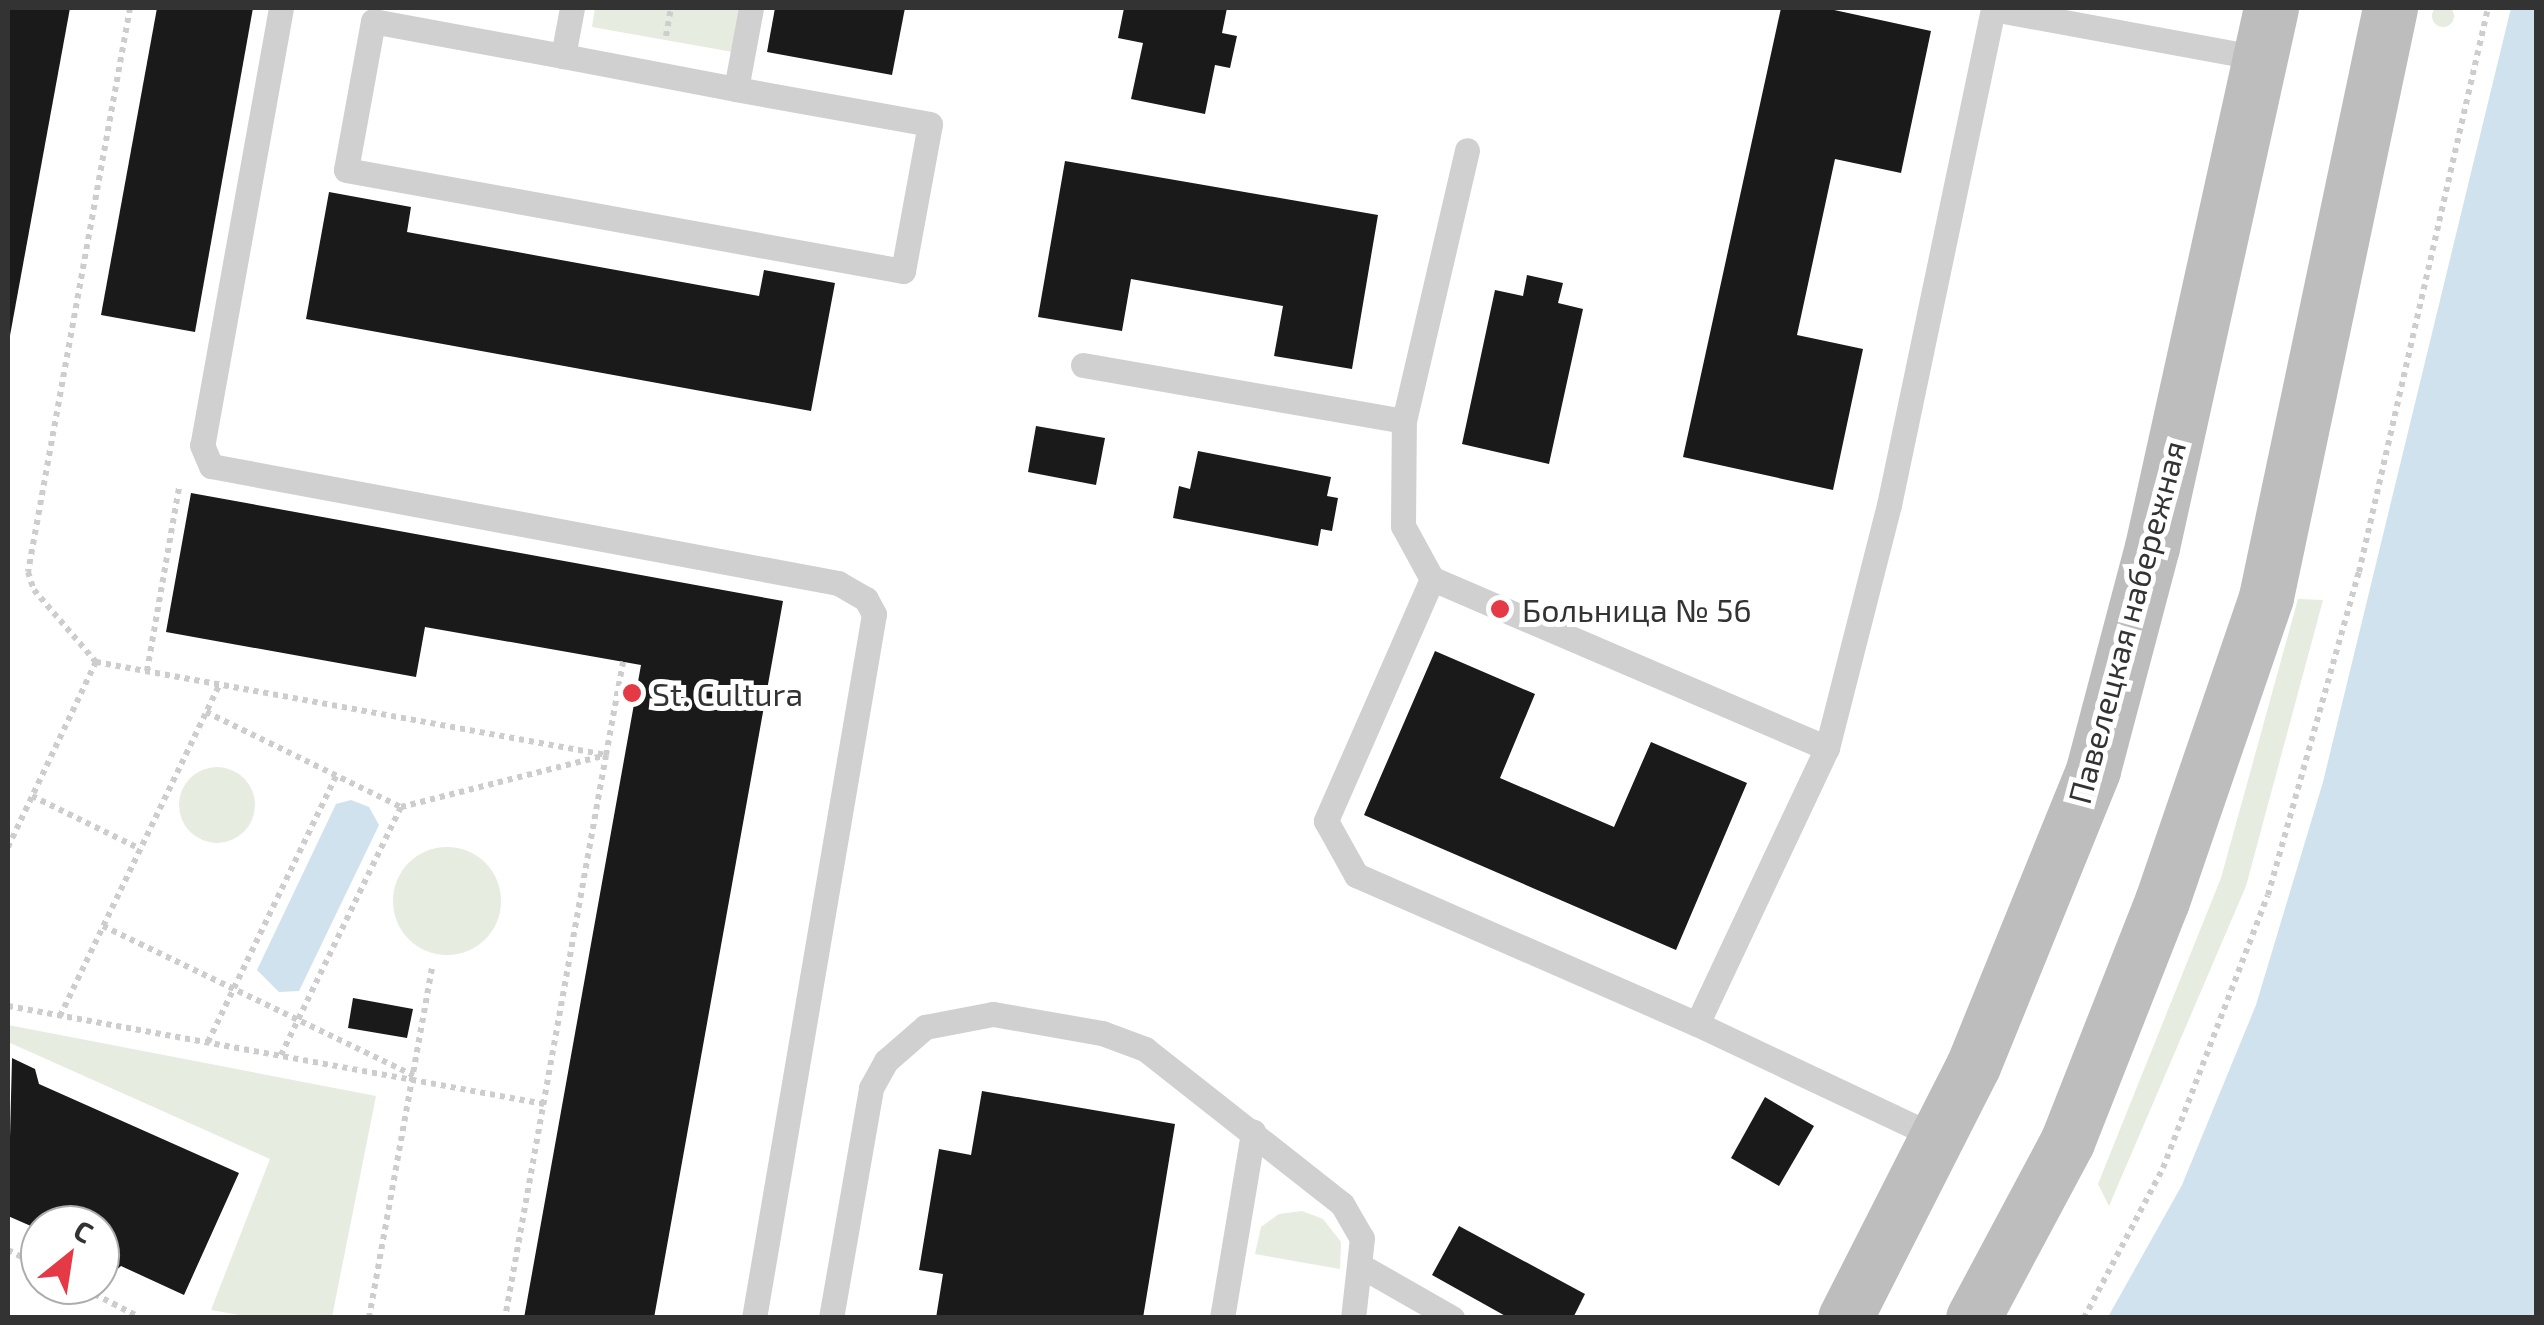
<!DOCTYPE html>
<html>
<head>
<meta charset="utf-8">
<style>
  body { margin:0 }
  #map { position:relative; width:2544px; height:1325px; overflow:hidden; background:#fff; font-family:"Exo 2",sans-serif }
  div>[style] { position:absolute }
  .green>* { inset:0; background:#e6ecdf }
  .round { border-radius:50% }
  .water>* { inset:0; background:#cfe2ee }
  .building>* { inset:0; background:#1a1a1a }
  .path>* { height:6px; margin-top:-3px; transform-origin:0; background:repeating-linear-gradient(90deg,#cdcdcd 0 5px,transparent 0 10px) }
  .lane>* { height:25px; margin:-12.5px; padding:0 12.5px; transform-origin:12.5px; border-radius:12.5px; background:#d0d0d0 }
  .secondary>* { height:55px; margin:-27.5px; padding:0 27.5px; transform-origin:27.5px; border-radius:27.5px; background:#bdbdbd }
  .dots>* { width:28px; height:28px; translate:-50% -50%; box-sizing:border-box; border:5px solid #fff; border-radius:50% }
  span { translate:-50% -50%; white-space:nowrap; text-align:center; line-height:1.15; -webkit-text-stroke:10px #fff; paint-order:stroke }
  .poi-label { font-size:32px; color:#333 }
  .left { translate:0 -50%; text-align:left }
  .street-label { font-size:32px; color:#333 }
  .frame { position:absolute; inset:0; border:10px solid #333; pointer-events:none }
  .north { position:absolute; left:20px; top:1205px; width:100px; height:100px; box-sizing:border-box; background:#fff; border:2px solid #adadad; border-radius:50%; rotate:30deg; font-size:28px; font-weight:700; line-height:40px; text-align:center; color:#333 }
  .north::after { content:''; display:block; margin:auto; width:35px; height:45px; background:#e63946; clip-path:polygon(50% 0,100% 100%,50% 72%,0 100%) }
</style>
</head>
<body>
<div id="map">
  <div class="green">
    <i class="round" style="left:2432px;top:5px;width:22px;height:22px"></i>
    <i style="clip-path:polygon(595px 8px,741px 8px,733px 52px,592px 27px)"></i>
    <i style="clip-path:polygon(2298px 599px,2323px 600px,2246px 886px,2109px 1206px,2098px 1184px,2221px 878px)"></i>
    <i class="round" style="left:179px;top:767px;width:76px;height:76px"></i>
    <i class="round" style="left:393px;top:847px;width:108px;height:108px"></i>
    <i style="clip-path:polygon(8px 1025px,376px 1096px,332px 1317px,250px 1317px,211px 1310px,270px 1159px,8px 1042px)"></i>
    <i style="clip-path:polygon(1302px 1211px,1323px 1219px,1341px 1242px,1340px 1269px,1255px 1254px,1261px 1227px,1279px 1214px)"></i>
  </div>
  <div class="water">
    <i style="clip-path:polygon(2511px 8px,2536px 8px,2536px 1317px,2108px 1317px,2182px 1185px,2256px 1005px,2323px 782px)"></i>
    <i style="clip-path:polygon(351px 800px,369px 807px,379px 825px,299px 991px,279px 992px,257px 970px,336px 804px)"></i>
  </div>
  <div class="building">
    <i style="clip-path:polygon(8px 8px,70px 8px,9px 341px,8px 341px)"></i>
    <i style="clip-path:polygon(157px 8px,253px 8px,195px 332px,101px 315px)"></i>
    <i style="clip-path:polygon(775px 8px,905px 8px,892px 75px,767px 52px)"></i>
    <i style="clip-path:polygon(1124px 8px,1227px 8px,1222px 33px,1237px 36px,1230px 68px,1215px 65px,1205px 114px,1131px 99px,1143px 43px,1118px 38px)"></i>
    <i style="clip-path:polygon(1781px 8px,1825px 8px,1931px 31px,1901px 173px,1835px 159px,1797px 335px,1863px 349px,1833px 490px,1683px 457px)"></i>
    <i style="clip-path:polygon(1065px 161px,1378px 215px,1352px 369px,1274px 356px,1283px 306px,1131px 279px,1122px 331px,1038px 317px)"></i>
    <i style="clip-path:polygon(329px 192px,411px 207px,407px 232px,759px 296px,764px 270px,835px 283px,811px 411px,306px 319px)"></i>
    <i style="clip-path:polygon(1527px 275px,1563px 283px,1558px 303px,1583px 309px,1549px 464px,1462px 444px,1495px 290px,1523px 296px)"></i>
    <i style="clip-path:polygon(1036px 426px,1105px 438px,1096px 485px,1028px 472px)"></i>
    <i style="clip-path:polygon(1198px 451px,1331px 477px,1327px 496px,1338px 498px,1332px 531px,1321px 529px,1318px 546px,1173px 518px,1179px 486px,1190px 489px)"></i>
    <i style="clip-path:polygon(191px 493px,783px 601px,654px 1318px,524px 1318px,641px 665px,425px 627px,416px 677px,166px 632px)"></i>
    <i style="clip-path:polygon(1435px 651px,1535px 694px,1500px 778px,1614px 827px,1651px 742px,1747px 783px,1676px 950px,1364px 815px)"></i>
    <i style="clip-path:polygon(353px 998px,413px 1009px,407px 1038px,348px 1028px)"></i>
    <i style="clip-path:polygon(12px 1058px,35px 1069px,39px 1084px,239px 1173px,184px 1295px,121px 1266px,106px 1279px,100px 1276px,100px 1225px,40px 1225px,40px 1230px,8px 1216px)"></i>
    <i style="clip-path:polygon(982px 1091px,1175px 1124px,1143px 1318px,936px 1318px,943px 1274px,919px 1270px,939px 1149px,971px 1155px)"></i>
    <i style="clip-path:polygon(1765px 1097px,1814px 1126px,1779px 1186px,1731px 1158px)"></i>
    <i style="clip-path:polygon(1459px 1226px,1585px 1294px,1573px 1318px,1509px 1318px,1432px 1275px)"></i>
  </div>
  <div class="path">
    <i style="left:130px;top:8px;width:573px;rotate:100.25deg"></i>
    <i style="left:28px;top:572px;width:19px;rotate:72deg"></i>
    <i style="left:34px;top:590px;width:95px;rotate:49.3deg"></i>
    <i style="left:96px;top:662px;width:518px;rotate:10.33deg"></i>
    <i style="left:606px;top:755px;width:95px;rotate:-79.6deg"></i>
    <i style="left:666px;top:36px;width:28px;rotate:-80deg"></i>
    <i style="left:147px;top:671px;width:186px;rotate:-80.1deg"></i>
    <i style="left:206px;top:712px;width:217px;rotate:26deg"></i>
    <i style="left:401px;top:807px;width:211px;rotate:-14.2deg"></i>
    <i style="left:606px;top:755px;width:572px;rotate:100.17deg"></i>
    <i style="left:32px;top:796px;width:120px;rotate:26.1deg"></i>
    <i style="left:8px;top:847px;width:205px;rotate:-64.6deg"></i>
    <i style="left:103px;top:926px;width:348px;rotate:25.7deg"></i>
    <i style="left:8px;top:1006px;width:545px;rotate:10.36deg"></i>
    <i style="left:60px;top:1016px;width:367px;rotate:-64.3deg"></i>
    <i style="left:208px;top:1042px;width:295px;rotate:-64.3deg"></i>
    <i style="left:281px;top:1055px;width:276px;rotate:-64.2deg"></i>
    <i style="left:8px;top:1250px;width:36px;rotate:27deg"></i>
    <i style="left:77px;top:1285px;width:72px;rotate:27.3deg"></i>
    <i style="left:369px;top:1318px;width:355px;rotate:-79.8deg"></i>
    <i style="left:2084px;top:1318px;width:170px;rotate:-62.2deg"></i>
    <i style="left:2163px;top:1168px;width:292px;rotate:-69deg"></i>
    <i style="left:2268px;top:895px;width:336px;rotate:-74.3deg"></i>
    <i style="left:2359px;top:572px;width:579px;rotate:-77.12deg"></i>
  </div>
  <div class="lane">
    <i style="left:281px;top:8px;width:444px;rotate:100.2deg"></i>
    <i style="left:202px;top:445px;width:23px;rotate:67deg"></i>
    <i style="left:211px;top:466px;width:638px;rotate:10.57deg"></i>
    <i style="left:838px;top:583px;width:32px;rotate:30deg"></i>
    <i style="left:866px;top:599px;width:17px;rotate:62deg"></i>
    <i style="left:874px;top:614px;width:714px;rotate:99.67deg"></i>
    <i style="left:572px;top:8px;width:49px;rotate:100.6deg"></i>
    <i style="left:563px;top:56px;width:193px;rotate:-169.6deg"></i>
    <i style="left:373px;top:21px;width:151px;rotate:100.3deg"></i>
    <i style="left:346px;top:170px;width:566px;rotate:10.28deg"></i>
    <i style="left:903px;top:271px;width:149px;rotate:-79.6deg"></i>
    <i style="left:930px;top:124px;width:197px;rotate:-169.8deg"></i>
    <i style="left:736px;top:89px;width:82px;rotate:-79.5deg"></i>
    <i style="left:563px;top:56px;width:176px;rotate:10.8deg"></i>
    <i style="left:1083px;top:365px;width:326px;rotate:9.9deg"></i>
    <i style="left:1432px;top:579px;width:60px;rotate:-118.7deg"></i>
    <i style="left:1403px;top:526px;width:105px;rotate:-89.5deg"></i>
    <i style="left:1404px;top:421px;width:278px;rotate:-76.9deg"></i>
    <i style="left:1827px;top:748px;width:430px;rotate:-156.8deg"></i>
    <i style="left:1432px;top:579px;width:264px;rotate:113.7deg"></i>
    <i style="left:1326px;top:821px;width:62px;rotate:60.9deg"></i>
    <i style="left:1356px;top:875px;width:372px;rotate:23.6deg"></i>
    <i style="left:1697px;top:1024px;width:305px;rotate:-64.8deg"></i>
    <i style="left:1827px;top:748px;width:251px;rotate:-75.7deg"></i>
    <i style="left:1889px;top:505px;width:507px;rotate:-78.16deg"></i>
    <i style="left:1993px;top:9px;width:271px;rotate:10.4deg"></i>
    <i style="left:1697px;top:1024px;width:264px;rotate:25.3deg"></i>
    <i style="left:1361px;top:1266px;width:105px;rotate:29.7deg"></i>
    <i style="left:831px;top:1318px;width:233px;rotate:-80.1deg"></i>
    <i style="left:871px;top:1088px;width:31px;rotate:-61deg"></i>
    <i style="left:886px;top:1061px;width:52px;rotate:-41.1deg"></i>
    <i style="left:925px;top:1027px;width:69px;rotate:-10.8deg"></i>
    <i style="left:993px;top:1014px;width:111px;rotate:9.9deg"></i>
    <i style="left:1102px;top:1033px;width:46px;rotate:20.4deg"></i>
    <i style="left:1145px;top:1049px;width:251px;rotate:38.2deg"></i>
    <i style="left:1342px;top:1204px;width:39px;rotate:60deg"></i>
    <i style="left:1362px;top:1238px;width:81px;rotate:96.4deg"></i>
    <i style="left:1222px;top:1318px;width:189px;rotate:-80.5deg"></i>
  </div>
  <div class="secondary">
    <i style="left:1845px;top:1318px;width:283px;rotate:-63.1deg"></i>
    <i style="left:1973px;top:1066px;width:319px;rotate:-67.9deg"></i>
    <i style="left:2093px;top:770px;width:231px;rotate:-75.2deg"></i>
    <i style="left:2152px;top:547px;width:552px;rotate:-77.55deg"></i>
    <i style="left:1973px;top:1318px;width:200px;rotate:-61.9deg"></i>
    <i style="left:2067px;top:1142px;width:259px;rotate:-68.5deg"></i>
    <i style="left:2162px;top:901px;width:321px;rotate:-71.1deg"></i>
    <i style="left:2266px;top:597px;width:602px;rotate:-78.11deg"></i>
  </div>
  <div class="dots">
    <i style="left:1500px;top:609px;background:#e63946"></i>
    <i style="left:632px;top:693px;background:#e63946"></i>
  </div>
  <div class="poi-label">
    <span class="left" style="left:1522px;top:609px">Больница № 56</span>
    <span class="left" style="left:652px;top:693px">St. Cultura</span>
  </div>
  <div class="street-label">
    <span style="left:2126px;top:622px;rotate:-75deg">Павелецкая набережная</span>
  </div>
  <div class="frame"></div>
  <div class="north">С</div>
</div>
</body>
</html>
